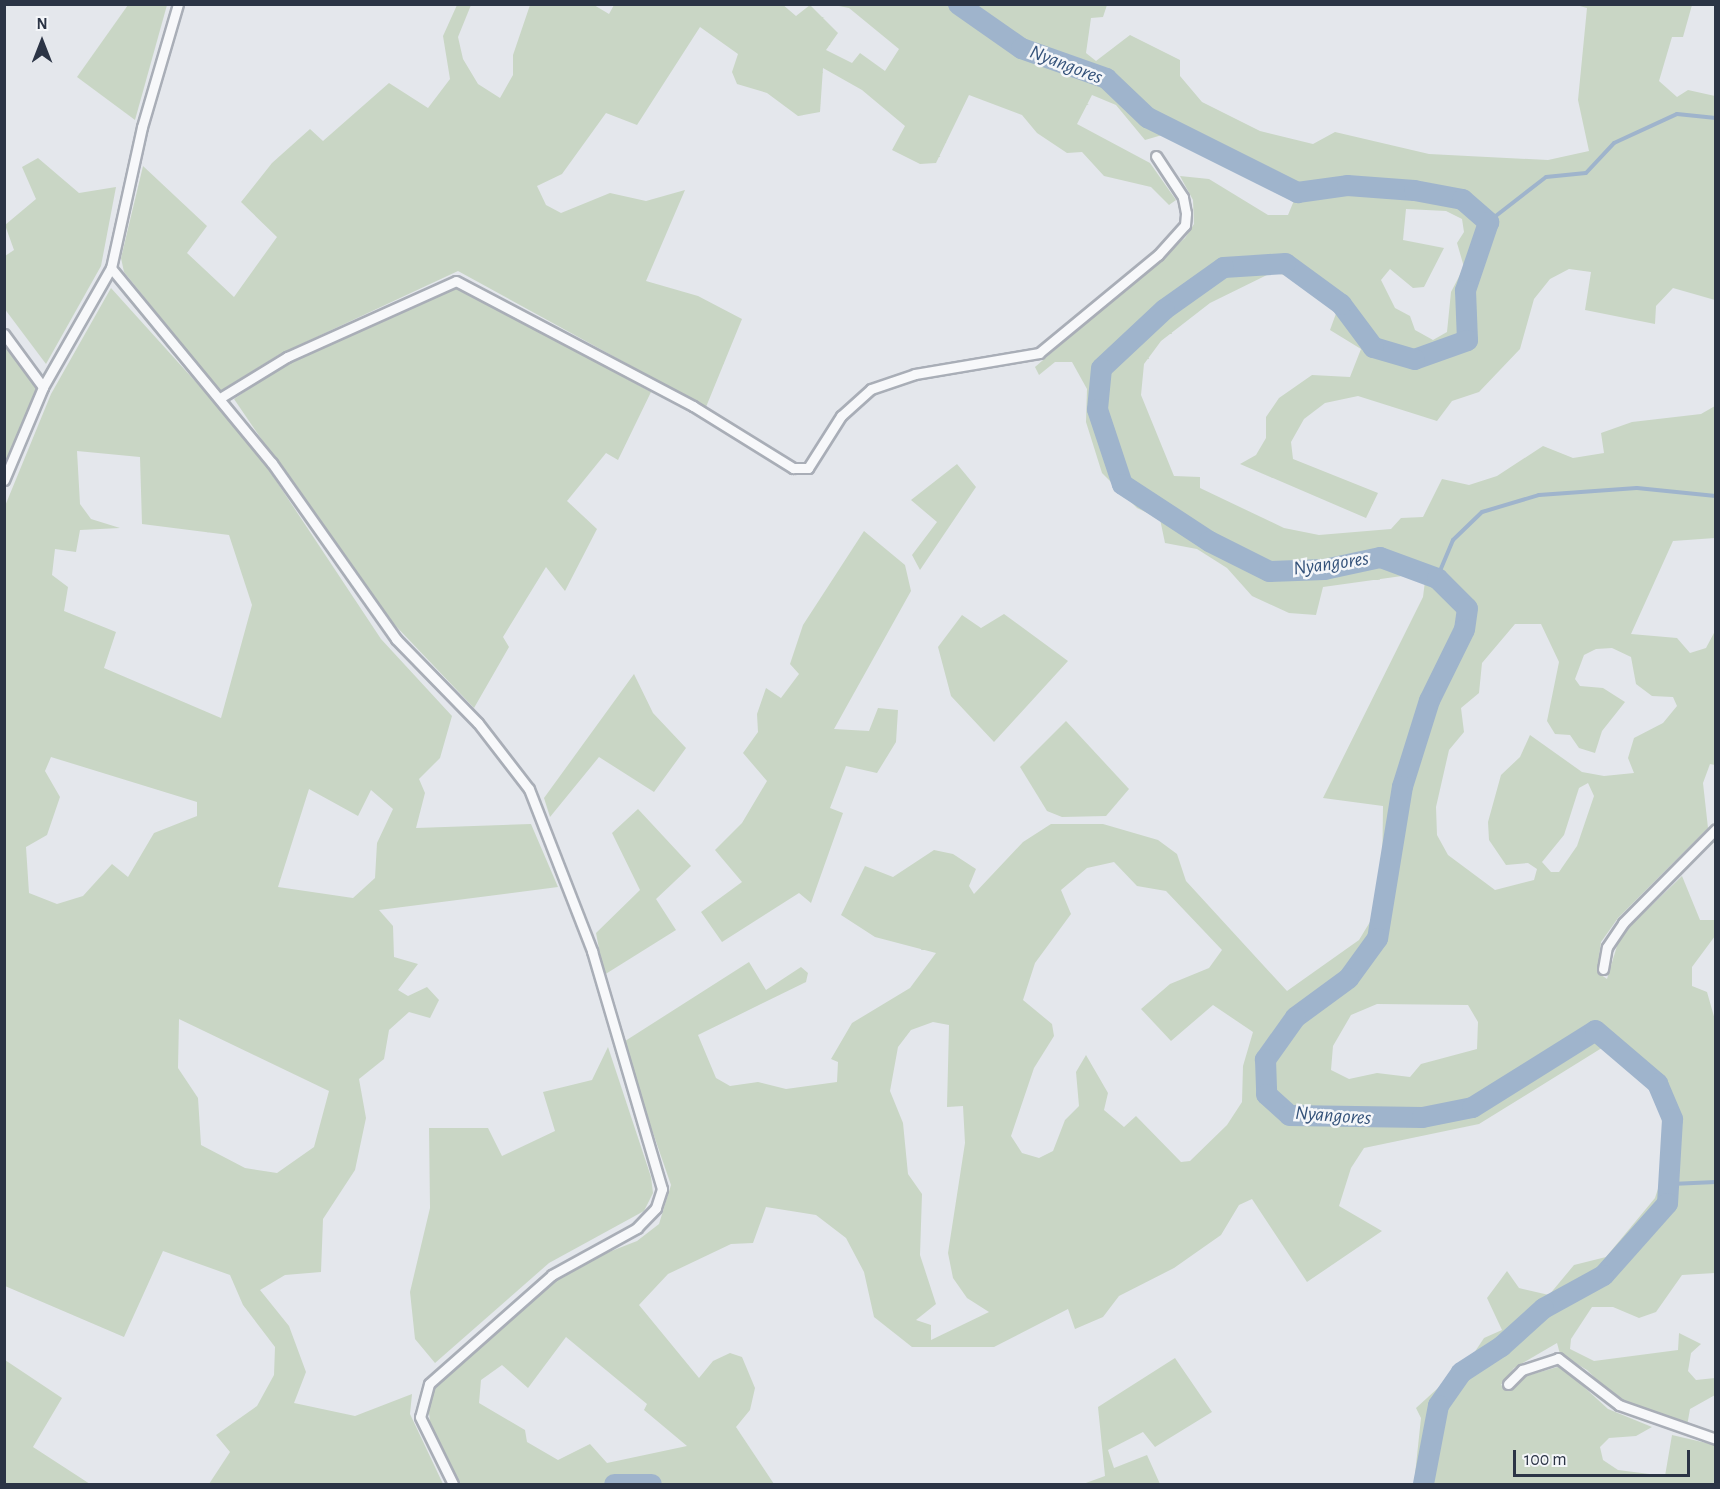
<!DOCTYPE html>
<html>
<head>
<meta charset="utf-8">
<style>
  body { margin:0 }
  #map { position:relative; width:1720px; height:1489px; overflow:hidden; background:#e4e7ec; font-family:"Alegreya Sans",sans-serif }
  div>[style] { position:absolute }
  .green>* { inset:0; background:#c9d6c5 }
  .stream>* { height:4px; margin:-2px; padding:0 2px; transform-origin:2px; border-radius:2px; background:#9fb4cc }
  .river>* { height:21px; margin:-10.5px; padding:0 10.5px; transform-origin:10.5px; border-radius:10.5px; background:#9fb4cc }
  .roads { filter:drop-shadow(2px 0 #a9aeb7) drop-shadow(-2px 0 #a9aeb7) drop-shadow(0 2px #a9aeb7) drop-shadow(0 -2px #a9aeb7) }
  .minor>* { height:9px; margin:-4.5px; padding:0 4.5px; transform-origin:4.5px; border-radius:4.5px; background:#f7f8fa }
  span { translate:-50% -50%; white-space:nowrap; text-align:center; line-height:1.15; -webkit-text-stroke:5px #f4f6f9; paint-order:stroke }
  .water-label { font-size:20px; color:#34527a; font-style:italic }
  .frame { position:absolute; inset:0; border:6px solid #2b3445; pointer-events:none }
  .north { position:absolute; left:12px; top:12px; width:60px; height:60px; -webkit-text-stroke:4px #f4f6f9; paint-order:stroke; rotate:0deg; font-size:16px; font-weight:700; line-height:24px; text-align:center; color:#2b3445 }
  .north::after { content:''; display:block; margin:auto; width:21px; height:27px; background:#2b3445; clip-path:polygon(50% 0,100% 100%,50% 72%,0 100%) }
  .scale { position:absolute; left:1513px; top:1450px; width:177px; height:27px; box-sizing:border-box; border:3px solid #2b3445; border-top:0; padding-left:8px; font-size:18px; line-height:21px; white-space:nowrap; color:#2b3445; -webkit-text-stroke:4px #f4f6f9; paint-order:stroke }
</style>
</head>
<body>
<div id="map">
  <div class="green">
    <i style="clip-path:polygon(evenodd,782px 4px,796px 16px,810px 5px,838px 33px,826px 50px,852px 63px,860px 53px,885px 71px,899px 49px,849px 8px,834px 5px,1107px 5px,1103px 17px,1091px 18px,1086px 53px,1096px 61px,1130px 35px,1180px 60px,1180px 76px,1202px 102px,1260px 131px,1313px 144px,1335px 132px,1429px 154px,1548px 160px,1589px 151px,1578px 100px,1587px 8px,1576px 5px,1692px 5px,1683px 37px,1672px 37px,1659px 81px,1677px 97px,1688px 90px,1715px 96px,1715px 300px,1673px 288px,1656px 306px,1655px 324px,1585px 310px,1591px 272px,1569px 269px,1550px 279px,1534px 299px,1520px 349px,1479px 392px,1452px 401px,1437px 421px,1358px 396px,1325px 403px,1304px 419px,1291px 442px,1293px 459px,1378px 493px,1366px 518px,1240px 464px,1256px 455px,1266px 438px,1266px 417px,1279px 398px,1312px 375px,1350px 377px,1361px 349px,1330px 330px,1338px 308px,1294px 276px,1271px 273px,1210px 303px,1161px 341px,1144px 364px,1141px 395px,1174px 476px,1200px 477px,1200px 488px,1284px 528px,1319px 535px,1391px 529px,1401px 518px,1423px 517px,1442px 479px,1469px 485px,1497px 476px,1543px 446px,1573px 458px,1604px 453px,1601px 433px,1632px 422px,1701px 414px,1715px 406px,1715px 538px,1673px 541px,1631px 634px,1677px 638px,1690px 653px,1706px 648px,1715px 631px,1715px 765px,1710px 764px,1703px 783px,1708px 828px,1618px 918px,1601px 942px,1597px 972px,1607px 979px,1620px 936px,1682px 876px,1700px 920px,1715px 920px,1715px 936px,1692px 967px,1692px 986px,1707px 992px,1715px 1020px,1715px 1273px,1682px 1275px,1656px 1312px,1639px 1318px,1613px 1307px,1592px 1307px,1571px 1339px,1570px 1349px,1594px 1361px,1678px 1350px,1679px 1333px,1701px 1344px,1691px 1353px,1688px 1371px,1696px 1380px,1715px 1378px,1715px 1395px,1690px 1409px,1687px 1426px,1617px 1400px,1587px 1370px,1560px 1354px,1557px 1343px,1514px 1368px,1501px 1385px,1507px 1388px,1526px 1376px,1561px 1366px,1608px 1409px,1652px 1427px,1636px 1436px,1609px 1438px,1600px 1447px,1603px 1460px,1618px 1470px,1665px 1476px,1672px 1435px,1715px 1445px,1715px 1484px,1414px 1484px,1421px 1418px,1416px 1408px,1470px 1359px,1484px 1338px,1502px 1330px,1487px 1298px,1507px 1271px,1519px 1288px,1549px 1295px,1574px 1265px,1606px 1257px,1655px 1198px,1666px 1164px,1665px 1120px,1650px 1085px,1605px 1046px,1479px 1124px,1364px 1148px,1351px 1168px,1339px 1206px,1382px 1231px,1307px 1282px,1252px 1199px,1239px 1205px,1221px 1235px,1174px 1268px,1119px 1296px,1103px 1317px,1075px 1329px,1068px 1309px,994px 1347px,912px 1347px,874px 1317px,864px 1272px,846px 1238px,816px 1215px,766px 1207px,753px 1243px,731px 1244px,668px 1274px,639px 1305px,699px 1378px,713px 1361px,730px 1353px,742px 1357px,755px 1388px,750px 1410px,736px 1427px,774px 1484px,461px 1484px,432px 1438px,428px 1405px,435px 1387px,461px 1360px,548px 1285px,586px 1261px,637px 1241px,659px 1224px,671px 1185px,622px 1043px,749px 962px,766px 990px,801px 967px,808px 973px,806px 982px,698px 1035px,716px 1078px,730px 1086px,758px 1082px,786px 1089px,837px 1082px,838px 1062px,831px 1059px,852px 1023px,910px 988px,936px 953px,875px 937px,841px 915px,865px 866px,893px 877px,934px 850px,953px 854px,976px 869px,969px 886px,974px 894px,1023px 842px,1051px 824px,1103px 824px,1158px 840px,1177px 854px,1186px 881px,1287px 991px,1359px 940px,1376px 912px,1382px 883px,1383px 806px,1323px 798px,1423px 597px,1425px 581px,1402px 576px,1323px 587px,1316px 615px,1289px 613px,1252px 596px,1227px 568px,1197px 549px,1165px 543px,1160px 519px,1137px 508px,1102px 473px,1086px 422px,1087px 389px,1072px 362px,1055px 362px,1039px 375px,1035px 367px,1185px 238px,1194px 224px,1193px 200px,1180px 176px,1209px 179px,1268px 215px,1288px 215px,1295px 198px,1169px 133px,1145px 140px,1116px 105px,1092px 95px,1077px 124px,1150px 163px,1176px 200px,1169px 205px,1151px 187px,1104px 176px,1082px 152px,1067px 153px,1037px 133px,1022px 115px,969px 95px,936px 163px,920px 164px,892px 150px,905px 126px,862px 90px,823px 68px,820px 112px,798px 116px,767px 93px,737px 84px,732px 72px,738px 54px,700px 27px,637px 125px,606px 113px,562px 174px,537px 186px,546px 205px,561px 213px,610px 193px,646px 201px,685px 190px,646px 281px,698px 296px,742px 319px,706px 407px,458px 271px,280px 354px,220px 391px,124px 272px,121px 258px,143px 166px,207px 226px,187px 253px,234px 297px,277px 237px,241px 202px,272px 163px,310px 129px,323px 141px,389px 83px,428px 108px,450px 79px,443px 36px,457px 5px,471px 5px,458px 37px,463px 59px,478px 84px,500px 98px,513px 75px,513px 55px,530px 5px,594px 5px,609px 14px,614px 5px,782px 4px,1406px 209px,1446px 211px,1462px 219px,1464px 232px,1457px 243px,1464px 267px,1451px 292px,1447px 332px,1433px 340px,1415px 330px,1410px 316px,1395px 308px,1381px 280px,1390px 269px,1413px 288px,1424px 287px,1444px 248px,1403px 240px,1406px 209px,782px 4px,1515px 624px,1541px 624px,1559px 662px,1547px 721px,1555px 734px,1570px 735px,1579px 748px,1595px 753px,1602px 731px,1625px 702px,1603px 688px,1580px 686px,1575px 679px,1584px 655px,1596px 649px,1612px 648px,1631px 657px,1636px 684px,1652px 696px,1673px 697px,1677px 706px,1663px 723px,1634px 738px,1628px 758px,1634px 773px,1604px 776px,1582px 772px,1530px 735px,1520px 757px,1501px 775px,1488px 822px,1489px 840px,1506px 865px,1528px 863px,1537px 869px,1534px 880px,1495px 890px,1448px 855px,1437px 835px,1436px 807px,1449px 750px,1464px 732px,1461px 708px,1479px 693px,1482px 663px,1515px 624px,782px 4px,1588px 783px,1594px 796px,1577px 846px,1559px 872px,1551px 872px,1542px 862px,1564px 835px,1579px 788px,1588px 783px,782px 4px,1114px 862px,1137px 886px,1166px 891px,1222px 950px,1209px 968px,1170px 984px,1141px 1009px,1171px 1041px,1213px 1005px,1253px 1032px,1243px 1066px,1242px 1102px,1227px 1125px,1190px 1161px,1181px 1162px,1136px 1116px,1124px 1127px,1104px 1110px,1108px 1093px,1086px 1055px,1076px 1072px,1079px 1106px,1065px 1120px,1053px 1151px,1039px 1158px,1022px 1153px,1011px 1136px,1034px 1068px,1054px 1036px,1052px 1024px,1023px 1000px,1035px 963px,1071px 914px,1061px 890px,1087px 868px,1114px 862px,782px 4px,1377px 1004px,1468px 1005px,1478px 1022px,1477px 1049px,1421px 1064px,1410px 1077px,1377px 1073px,1349px 1079px,1331px 1070px,1333px 1046px,1351px 1015px,1377px 1004px,782px 4px,933px 1022px,949px 1025px,947px 1107px,963px 1106px,965px 1143px,948px 1253px,953px 1278px,967px 1298px,989px 1312px,931px 1340px,931px 1325px,916px 1320px,936px 1304px,920px 1255px,922px 1194px,908px 1174px,903px 1123px,890px 1091px,898px 1047px,911px 1030px,933px 1022px,782px 4px,566px 1337px,647px 1404px,644px 1410px,687px 1446px,607px 1463px,590px 1444px,558px 1460px,527px 1442px,525px 1430px,479px 1403px,481px 1380px,502px 1365px,528px 1388px,566px 1337px)"></i>
    <i style="clip-path:polygon(128px 5px,167px 5px,135px 120px,77px 77px)"></i>
    <i style="clip-path:polygon(38px 158px,79px 193px,116px 187px,101px 266px,46px 364px,4px 308px,5px 256px,14px 250px,5px 225px,36px 199px,22px 167px)"></i>
    <i style="clip-path:polygon(458px 287px,651px 392px,618px 460px,606px 453px,567px 501px,597px 529px,565px 591px,546px 567px,503px 637px,509px 647px,474px 708px,371px 600px,234px 399px,287px 363px,441px 289px)"></i>
    <i style="clip-path:polygon(evenodd,111px 288px,251px 443px,381px 639px,452px 716px,440px 758px,419px 779px,425px 793px,416px 828px,531px 824px,558px 887px,379px 910px,393px 926px,394px 957px,418px 964px,398px 990px,408px 996px,427px 987px,439px 1000px,430px 1018px,409px 1012px,389px 1030px,384px 1059px,359px 1079px,366px 1118px,355px 1170px,323px 1219px,321px 1272px,285px 1275px,260px 1290px,289px 1326px,306px 1372px,294px 1403px,355px 1416px,412px 1394px,410px 1414px,443px 1484px,209px 1484px,230px 1452px,216px 1435px,257px 1406px,274px 1375px,275px 1347px,243px 1305px,230px 1275px,163px 1251px,124px 1337px,5px 1286px,5px 506px,51px 394px,111px 288px,77px 451px,140px 457px,142px 524px,229px 535px,252px 605px,221px 718px,104px 668px,116px 632px,64px 611px,68px 587px,52px 575px,55px 549px,76px 552px,80px 530px,120px 528px,91px 519px,80px 504px,77px 451px,111px 288px,51px 757px,197px 802px,197px 816px,154px 833px,128px 877px,112px 864px,83px 896px,57px 904px,29px 893px,26px 847px,47px 835px,60px 797px,45px 771px,51px 757px,111px 288px,309px 789px,358px 816px,371px 790px,393px 809px,377px 843px,375px 878px,353px 898px,278px 887px,309px 789px,111px 288px,179px 1019px,329px 1091px,314px 1147px,277px 1173px,245px 1168px,201px 1145px,198px 1098px,178px 1068px,179px 1019px)"></i>
    <i style="clip-path:polygon(5px 341px,38px 388px,5px 467px)"></i>
    <i style="clip-path:polygon(957px 464px,976px 487px,920px 570px,912px 555px,937px 522px,911px 500px)"></i>
    <i style="clip-path:polygon(864px 531px,905px 565px,911px 591px,834px 729px,869px 731px,878px 708px,898px 710px,896px 742px,877px 773px,846px 766px,830px 808px,843px 813px,811px 903px,799px 893px,722px 942px,701px 912px,742px 882px,715px 850px,742px 823px,767px 781px,743px 753px,758px 732px,757px 714px,766px 688px,781px 698px,799px 674px,790px 664px,803px 625px)"></i>
    <i style="clip-path:polygon(1004px 614px,1068px 661px,994px 742px,951px 696px,938px 647px,962px 615px,981px 628px)"></i>
    <i style="clip-path:polygon(634px 674px,653px 713px,686px 748px,654px 792px,599px 757px,550px 817px,544px 798px)"></i>
    <i style="clip-path:polygon(1066px 721px,1129px 789px,1106px 816px,1062px 817px,1047px 811px,1020px 767px)"></i>
    <i style="clip-path:polygon(638px 809px,691px 866px,656px 899px,676px 930px,604px 975px,596px 933px,640px 890px,612px 833px)"></i>
    <i style="clip-path:polygon(608px 1047px,651px 1177px,653px 1193px,644px 1211px,549px 1263px,435px 1363px,415px 1339px,410px 1292px,430px 1208px,429px 1128px,488px 1128px,502px 1156px,555px 1131px,543px 1092px,592px 1080px)"></i>
    <i style="clip-path:polygon(1175px 1358px,1212px 1412px,1155px 1447px,1143px 1432px,1108px 1450px,1114px 1468px,1147px 1455px,1160px 1484px,1083px 1484px,1105px 1476px,1098px 1407px)"></i>
    <i style="clip-path:polygon(5px 1360px,62px 1398px,33px 1447px,90px 1484px,5px 1484px)"></i>
  </div>
  <div class="stream">
    <i style="left:1488px;top:222px;width:73px;rotate:-37.8deg"></i>
    <i style="left:1546px;top:177px;width:40px;rotate:-5.7deg"></i>
    <i style="left:1586px;top:173px;width:41px;rotate:-47deg"></i>
    <i style="left:1614px;top:143px;width:69px;rotate:-24.7deg"></i>
    <i style="left:1677px;top:114px;width:39px;rotate:6deg"></i>
    <i style="left:1437px;top:578px;width:41px;rotate:-67.2deg"></i>
    <i style="left:1453px;top:540px;width:40px;rotate:-44deg"></i>
    <i style="left:1482px;top:512px;width:59px;rotate:-16.6deg"></i>
    <i style="left:1539px;top:495px;width:98px;rotate:-4.1deg"></i>
    <i style="left:1637px;top:488px;width:79px;rotate:5.8deg"></i>
    <i style="left:1671px;top:1184px;width:45px;rotate:-2.5deg"></i>
  </div>
  <div class="river">
    <i style="left:958px;top:4px;width:77px;rotate:34.9deg"></i>
    <i style="left:1021px;top:48px;width:90px;rotate:19.4deg"></i>
    <i style="left:1106px;top:78px;width:57px;rotate:43.6deg"></i>
    <i style="left:1147px;top:117px;width:168px;rotate:26.6deg"></i>
    <i style="left:1297px;top:192px;width:50px;rotate:-8deg"></i>
    <i style="left:1347px;top:185px;width:67px;rotate:4.3deg"></i>
    <i style="left:1414px;top:190px;width:49px;rotate:10.6deg"></i>
    <i style="left:1462px;top:199px;width:35px;rotate:41deg"></i>
    <i style="left:1488px;top:222px;width:72px;rotate:108.7deg"></i>
    <i style="left:1465px;top:290px;width:50px;rotate:87.7deg"></i>
    <i style="left:1467px;top:340px;width:56px;rotate:160.3deg"></i>
    <i style="left:1414px;top:359px;width:43px;rotate:-163.7deg"></i>
    <i style="left:1373px;top:347px;width:54px;rotate:-126.7deg"></i>
    <i style="left:1341px;top:304px;width:69px;rotate:-143.8deg"></i>
    <i style="left:1285px;top:263px;width:62px;rotate:176.3deg"></i>
    <i style="left:1223px;top:267px;width:72px;rotate:144.6deg"></i>
    <i style="left:1164px;top:309px;width:86px;rotate:136.9deg"></i>
    <i style="left:1101px;top:368px;width:41px;rotate:95.6deg"></i>
    <i style="left:1097px;top:409px;width:79px;rotate:71.6deg"></i>
    <i style="left:1122px;top:484px;width:104px;rotate:33.2deg"></i>
    <i style="left:1209px;top:541px;width:67px;rotate:26.6deg"></i>
    <i style="left:1269px;top:571px;width:55px;rotate:-2.1deg"></i>
    <i style="left:1324px;top:569px;width:57px;rotate:-12.1deg"></i>
    <i style="left:1380px;top:557px;width:61px;rotate:20.2deg"></i>
    <i style="left:1437px;top:578px;width:42px;rotate:45deg"></i>
    <i style="left:1467px;top:608px;width:21px;rotate:98deg"></i>
    <i style="left:1464px;top:629px;width:79px;rotate:116.2deg"></i>
    <i style="left:1429px;top:700px;width:90px;rotate:107.4deg"></i>
    <i style="left:1402px;top:786px;width:154px;rotate:99.3deg"></i>
    <i style="left:1377px;top:938px;width:49px;rotate:125.9deg"></i>
    <i style="left:1348px;top:978px;width:66px;rotate:143.7deg"></i>
    <i style="left:1295px;top:1017px;width:52px;rotate:125.5deg"></i>
    <i style="left:1265px;top:1059px;width:35px;rotate:88deg"></i>
    <i style="left:1266px;top:1094px;width:31px;rotate:42deg"></i>
    <i style="left:1289px;top:1115px;width:133px;rotate:0.9deg"></i>
    <i style="left:1422px;top:1117px;width:51px;rotate:-11.3deg"></i>
    <i style="left:1472px;top:1107px;width:145px;rotate:-32deg"></i>
    <i style="left:1595px;top:1030px;width:82px;rotate:40.5deg"></i>
    <i style="left:1657px;top:1083px;width:39px;rotate:67deg"></i>
    <i style="left:1672px;top:1119px;width:84px;rotate:93.4deg"></i>
    <i style="left:1667px;top:1203px;width:96px;rotate:131.6deg"></i>
    <i style="left:1603px;top:1275px;width:68px;rotate:151.2deg"></i>
    <i style="left:1543px;top:1308px;width:57px;rotate:137.9deg"></i>
    <i style="left:1501px;top:1346px;width:48px;rotate:147deg"></i>
    <i style="left:1461px;top:1372px;width:40px;rotate:124.9deg"></i>
    <i style="left:1438px;top:1405px;width:80px;rotate:100.8deg"></i>
    <i style="left:614px;top:1484px;width:37px"></i>
  </div>
  <div class="roads">
    <div class="minor">
      <i style="left:178px;top:4px;width:128px;rotate:106.3deg"></i>
      <i style="left:142px;top:127px;width:144px;rotate:102.4deg"></i>
      <i style="left:111px;top:268px;width:253px;rotate:50.5deg"></i>
      <i style="left:272px;top:463px;width:215px;rotate:54.8deg"></i>
      <i style="left:396px;top:639px;width:117px;rotate:45.7deg"></i>
      <i style="left:478px;top:723px;width:83px;rotate:52.3deg"></i>
      <i style="left:529px;top:789px;width:174px;rotate:68.7deg"></i>
      <i style="left:592px;top:951px;width:248px;rotate:73.6deg"></i>
      <i style="left:662px;top:1189px;width:20px;rotate:108deg"></i>
      <i style="left:656px;top:1208px;width:28px;rotate:134deg"></i>
      <i style="left:637px;top:1228px;width:97px;rotate:151.1deg"></i>
      <i style="left:552px;top:1275px;width:164px;rotate:138.5deg"></i>
      <i style="left:429px;top:1384px;width:34px;rotate:105deg"></i>
      <i style="left:420px;top:1417px;width:75px;rotate:63.8deg"></i>
      <i style="left:4px;top:334px;width:66px;rotate:53.7deg"></i>
      <i style="left:220px;top:398px;width:79px;rotate:-31.5deg"></i>
      <i style="left:287px;top:357px;width:185px;rotate:-24.2deg"></i>
      <i style="left:456px;top:281px;width:268px;rotate:27.8deg"></i>
      <i style="left:693px;top:406px;width:118px;rotate:31.8deg"></i>
      <i style="left:793px;top:468px;width:15px"></i>
      <i style="left:808px;top:468px;width:62px;rotate:-57.6deg"></i>
      <i style="left:841px;top:416px;width:40px;rotate:-42deg"></i>
      <i style="left:871px;top:389px;width:46px;rotate:-18.8deg"></i>
      <i style="left:915px;top:374px;width:126px;rotate:-9.6deg"></i>
      <i style="left:1039px;top:353px;width:154px;rotate:-39.5deg"></i>
      <i style="left:1158px;top:255px;width:40px;rotate:-48deg"></i>
      <i style="left:1185px;top:225px;width:12px;rotate:-85deg"></i>
      <i style="left:1186px;top:213px;width:16px;rotate:-101deg"></i>
      <i style="left:1183px;top:197px;width:49px;rotate:-123.4deg"></i>
      <i style="left:4px;top:480px;width:101px;rotate:-67.2deg"></i>
      <i style="left:43px;top:387px;width:137px;rotate:-60.3deg"></i>
      <i style="left:1603px;top:969px;width:22px;rotate:-80deg"></i>
      <i style="left:1607px;top:947px;width:29px;rotate:-56deg"></i>
      <i style="left:1623px;top:923px;width:132px;rotate:-45.3deg"></i>
      <i style="left:1508px;top:1384px;width:20px;rotate:-45deg"></i>
      <i style="left:1522px;top:1370px;width:38px;rotate:-18deg"></i>
      <i style="left:1558px;top:1358px;width:77px;rotate:37.6deg"></i>
      <i style="left:1619px;top:1405px;width:103px;rotate:19.3deg"></i>
    </div>
  </div>
  <div class="water-label">
    <span style="left:1066px;top:65px;rotate:21deg">Nyangores</span>
    <span style="left:1331px;top:564px;rotate:-8deg">Nyangores</span>
    <span style="left:1333px;top:1116px;rotate:4deg">Nyangores</span>
  </div>
  <div class="frame"></div>
  <div class="north">N</div>
  <div class="scale">100 m</div>
</div>
</body>
</html>
